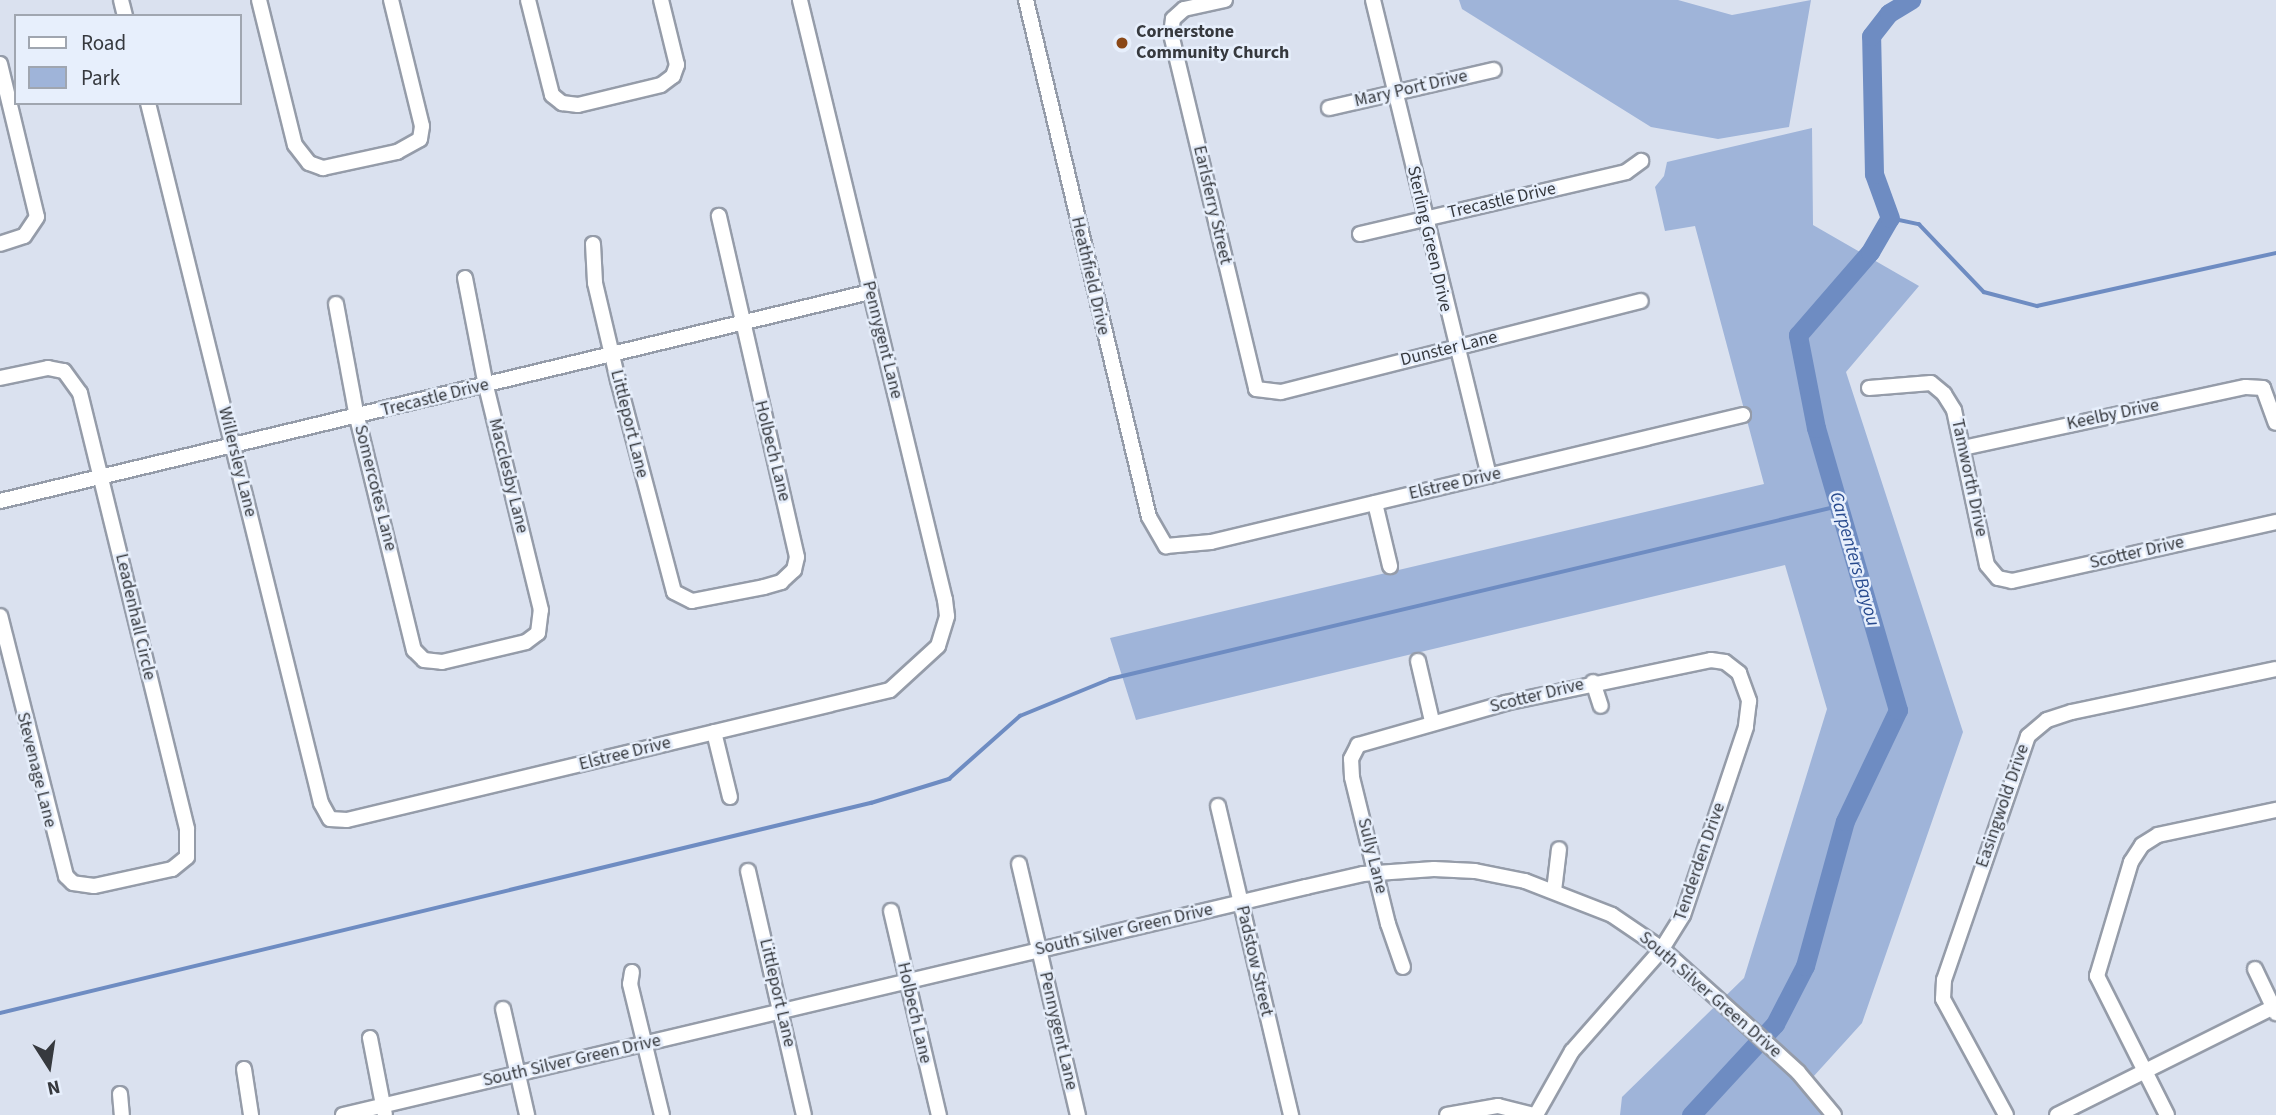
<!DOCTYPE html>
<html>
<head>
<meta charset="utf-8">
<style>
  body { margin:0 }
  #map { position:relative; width:2276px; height:1115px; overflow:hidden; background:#dae1ef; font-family:"Source Sans 3",sans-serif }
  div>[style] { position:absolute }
  .green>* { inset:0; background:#9fb4d9 }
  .stream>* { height:3.5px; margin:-1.75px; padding:0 1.75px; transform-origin:1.75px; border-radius:1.75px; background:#6e8cc2 }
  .river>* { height:19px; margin:-9.5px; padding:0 9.5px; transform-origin:9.5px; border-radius:9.5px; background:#6e8cc2 }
  .roads { filter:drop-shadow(2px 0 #959ca9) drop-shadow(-2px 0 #959ca9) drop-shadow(0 2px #959ca9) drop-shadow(0 -2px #959ca9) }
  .minor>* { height:14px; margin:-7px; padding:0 7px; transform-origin:7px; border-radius:7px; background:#fff }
  .dots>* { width:19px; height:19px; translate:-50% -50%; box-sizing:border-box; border:4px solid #e7effc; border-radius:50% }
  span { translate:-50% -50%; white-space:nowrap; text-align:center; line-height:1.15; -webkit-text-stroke:5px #e7effc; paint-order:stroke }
  .poi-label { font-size:18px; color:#36393e; font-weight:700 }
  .left { translate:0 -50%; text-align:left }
  .street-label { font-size:18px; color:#36393e }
  .water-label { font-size:19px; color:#284a8e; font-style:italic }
  .legend { position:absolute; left:14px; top:14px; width:228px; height:91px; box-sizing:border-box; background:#e7effc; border:2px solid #a0a6b0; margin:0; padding:9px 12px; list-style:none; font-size:21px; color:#36393e }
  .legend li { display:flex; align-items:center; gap:14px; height:35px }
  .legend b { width:35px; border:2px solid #a0a6b0 }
  .north { position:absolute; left:14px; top:1031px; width:70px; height:70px; -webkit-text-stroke:5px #e7effc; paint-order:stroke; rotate:168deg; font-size:19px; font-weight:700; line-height:28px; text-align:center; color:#36393e }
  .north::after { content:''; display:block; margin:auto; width:24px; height:32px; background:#36393e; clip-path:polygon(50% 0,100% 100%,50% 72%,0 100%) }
</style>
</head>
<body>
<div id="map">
  <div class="green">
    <i style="clip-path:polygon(1459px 0,1678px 0,1732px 15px,1811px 0,1789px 127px,1718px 139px,1651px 127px,1462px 9px)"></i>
    <i style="clip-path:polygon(1812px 128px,1813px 225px,1919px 286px,1846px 372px,1963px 732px,1862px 1023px,1803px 1088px,1824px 1115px,1620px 1115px,1622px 1097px,1744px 978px,1827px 709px,1785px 565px,1136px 720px,1110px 638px,1764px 484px,1695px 226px,1665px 231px,1655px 187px,1664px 176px,1667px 162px)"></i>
  </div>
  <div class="stream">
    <i style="left:1890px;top:218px;width:30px;rotate:12deg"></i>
    <i style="left:1919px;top:224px;width:94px;rotate:46.3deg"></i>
    <i style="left:1984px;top:292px;width:55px;rotate:14.8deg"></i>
    <i style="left:2037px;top:306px;width:245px;rotate:-12.5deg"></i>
    <i style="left:0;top:1013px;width:896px;rotate:-13.56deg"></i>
    <i style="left:871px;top:803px;width:82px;rotate:-17.1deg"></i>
    <i style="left:949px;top:779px;width:95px;rotate:-41.6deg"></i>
    <i style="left:1020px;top:716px;width:97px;rotate:-22.3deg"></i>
    <i style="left:1110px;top:679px;width:749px;rotate:-13.35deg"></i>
  </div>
  <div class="river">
    <i style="left:1691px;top:1115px;width:124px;rotate:-47.3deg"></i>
    <i style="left:1775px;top:1024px;width:65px;rotate:-62.7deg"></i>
    <i style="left:1805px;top:966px;width:150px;rotate:-74.6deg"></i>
    <i style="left:1845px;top:821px;width:123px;rotate:-64.5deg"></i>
    <i style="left:1898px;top:710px;width:294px;rotate:-106.2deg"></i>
    <i style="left:1816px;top:428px;width:95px;rotate:-101deg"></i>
    <i style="left:1798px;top:335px;width:110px;rotate:-49.1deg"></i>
    <i style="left:1870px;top:252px;width:39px;rotate:-60deg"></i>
    <i style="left:1890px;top:218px;width:47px;rotate:-110deg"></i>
    <i style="left:1874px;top:174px;width:138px;rotate:-91.2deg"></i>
    <i style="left:1871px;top:36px;width:29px;rotate:-52deg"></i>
    <i style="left:1889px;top:13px;width:26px;rotate:-31deg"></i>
  </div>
  <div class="roads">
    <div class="minor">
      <i style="left:121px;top:0;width:16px;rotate:76deg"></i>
      <i style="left:259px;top:0;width:149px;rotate:76.1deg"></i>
      <i style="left:295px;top:145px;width:23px;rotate:52deg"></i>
      <i style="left:309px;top:163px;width:15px;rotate:20deg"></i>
      <i style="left:323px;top:168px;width:76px;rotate:-12.2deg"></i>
      <i style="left:397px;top:152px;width:26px;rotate:-29deg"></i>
      <i style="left:420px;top:139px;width:13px;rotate:-81deg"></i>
      <i style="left:422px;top:126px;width:130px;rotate:-103.8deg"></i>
      <i style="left:528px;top:0;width:98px;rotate:75.8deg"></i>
      <i style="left:552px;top:95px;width:13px;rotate:39deg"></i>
      <i style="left:562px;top:103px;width:16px;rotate:7deg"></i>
      <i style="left:578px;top:105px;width:85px;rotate:-13.5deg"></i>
      <i style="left:661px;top:85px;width:15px;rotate:-37deg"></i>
      <i style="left:673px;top:76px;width:12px;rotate:-70deg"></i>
      <i style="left:677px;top:65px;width:67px;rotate:-103.8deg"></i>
      <i style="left:1026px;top:0;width:531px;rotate:76.62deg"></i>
      <i style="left:1149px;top:517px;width:34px;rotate:60deg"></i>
      <i style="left:1166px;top:546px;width:45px;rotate:-5.1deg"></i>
      <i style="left:1211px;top:542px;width:547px;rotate:-13.43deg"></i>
      <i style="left:1225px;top:0;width:42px;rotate:167.6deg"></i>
      <i style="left:1184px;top:9px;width:15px;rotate:138deg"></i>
      <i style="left:1173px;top:19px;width:15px;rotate:98deg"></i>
      <i style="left:1171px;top:34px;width:365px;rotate:76.5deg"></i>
      <i style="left:1256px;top:389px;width:25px;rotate:7deg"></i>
      <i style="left:1281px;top:392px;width:371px;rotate:-14.2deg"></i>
      <i style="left:1373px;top:0;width:490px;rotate:76.3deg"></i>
      <i style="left:0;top:64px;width:157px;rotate:76.4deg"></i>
      <i style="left:37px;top:217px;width:23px;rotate:124deg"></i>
      <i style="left:24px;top:236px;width:25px;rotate:162deg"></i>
      <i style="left:148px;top:103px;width:721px;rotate:76.12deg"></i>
      <i style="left:321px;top:803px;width:18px;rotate:61deg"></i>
      <i style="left:330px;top:819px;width:17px;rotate:3deg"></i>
      <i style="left:347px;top:820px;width:558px;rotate:-13.46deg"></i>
      <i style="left:890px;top:690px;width:65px;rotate:-42.5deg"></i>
      <i style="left:938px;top:646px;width:31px;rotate:-73deg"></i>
      <i style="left:947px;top:616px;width:16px;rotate:-97deg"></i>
      <i style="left:945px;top:600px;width:617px;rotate:-103.59deg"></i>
      <i style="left:1329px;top:108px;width:169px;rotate:-13deg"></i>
      <i style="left:1360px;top:234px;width:273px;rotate:-13.1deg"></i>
      <i style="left:1626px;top:172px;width:19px;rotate:-36deg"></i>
      <i style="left:593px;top:244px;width:39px;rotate:87deg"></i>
      <i style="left:595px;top:283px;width:100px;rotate:76.7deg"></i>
      <i style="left:618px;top:380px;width:219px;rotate:75.2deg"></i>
      <i style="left:674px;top:592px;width:20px;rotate:27deg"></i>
      <i style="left:692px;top:601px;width:73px;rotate:-11deg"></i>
      <i style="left:764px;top:587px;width:18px;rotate:-16deg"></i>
      <i style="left:781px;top:582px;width:18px;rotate:-43deg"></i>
      <i style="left:794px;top:570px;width:13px;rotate:-77deg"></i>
      <i style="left:797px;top:557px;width:350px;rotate:-102.9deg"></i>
      <i style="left:336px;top:304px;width:115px;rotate:79.5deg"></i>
      <i style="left:357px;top:417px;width:240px;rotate:76.3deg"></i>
      <i style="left:414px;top:650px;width:14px;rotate:45deg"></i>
      <i style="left:424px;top:660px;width:18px;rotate:6deg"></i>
      <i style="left:442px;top:662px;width:86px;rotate:-13.4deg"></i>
      <i style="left:526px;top:642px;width:15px;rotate:-37deg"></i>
      <i style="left:538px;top:633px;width:23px;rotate:-83deg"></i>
      <i style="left:541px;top:610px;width:231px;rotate:-103.8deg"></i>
      <i style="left:486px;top:386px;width:110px;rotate:-101deg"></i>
      <i style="left:0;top:378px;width:49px;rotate:-11.8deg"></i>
      <i style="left:48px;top:368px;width:16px;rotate:11deg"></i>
      <i style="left:64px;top:371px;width:27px;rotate:54deg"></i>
      <i style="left:80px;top:393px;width:449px;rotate:76.2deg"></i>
      <i style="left:187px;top:829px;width:28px;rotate:90deg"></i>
      <i style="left:187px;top:857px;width:19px;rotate:141deg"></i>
      <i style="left:172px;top:869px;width:80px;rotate:167.7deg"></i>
      <i style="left:94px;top:886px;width:21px;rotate:-172deg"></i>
      <i style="left:73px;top:883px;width:10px;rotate:-135deg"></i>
      <i style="left:66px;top:876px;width:268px;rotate:-104.2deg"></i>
      <i style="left:1869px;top:388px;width:62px;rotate:-4.6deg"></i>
      <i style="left:1931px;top:383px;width:17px;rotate:40deg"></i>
      <i style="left:1944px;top:394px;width:19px;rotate:58deg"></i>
      <i style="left:1954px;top:410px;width:158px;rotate:78deg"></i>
      <i style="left:1987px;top:565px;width:17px;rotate:50deg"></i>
      <i style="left:1998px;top:578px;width:14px;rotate:12deg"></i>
      <i style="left:2012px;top:581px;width:271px;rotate:-12.6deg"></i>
      <i style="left:1963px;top:448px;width:289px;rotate:-12.2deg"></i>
      <i style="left:2246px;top:387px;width:17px;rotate:3deg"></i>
      <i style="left:2263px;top:388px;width:37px;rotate:70deg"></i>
      <i style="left:0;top:501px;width:895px;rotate:-13.51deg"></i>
      <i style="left:1375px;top:503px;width:65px;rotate:76.6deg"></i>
      <i style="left:1418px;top:661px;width:62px;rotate:76.9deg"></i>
      <i style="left:1593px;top:682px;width:25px;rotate:72deg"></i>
      <i style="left:714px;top:732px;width:67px;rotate:76.2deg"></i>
      <i style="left:1218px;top:806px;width:318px;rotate:76.7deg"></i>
      <i style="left:1019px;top:864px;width:258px;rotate:76.8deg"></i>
      <i style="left:748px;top:871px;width:250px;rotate:77.1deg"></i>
      <i style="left:1554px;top:891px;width:42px;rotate:-83.2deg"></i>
      <i style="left:891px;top:911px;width:210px;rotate:76.8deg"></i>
      <i style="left:1403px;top:967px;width:46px;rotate:-109.2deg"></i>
      <i style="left:1388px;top:924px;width:151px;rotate:-103.8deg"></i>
      <i style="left:1352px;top:777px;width:18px;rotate:-93deg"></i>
      <i style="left:1351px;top:759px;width:16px;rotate:-63deg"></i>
      <i style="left:1358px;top:745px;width:153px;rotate:-15.9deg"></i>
      <i style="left:1505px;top:703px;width:210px;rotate:-11.8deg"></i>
      <i style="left:1711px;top:660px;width:14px;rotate:8deg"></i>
      <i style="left:1725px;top:662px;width:18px;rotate:38deg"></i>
      <i style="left:1739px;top:673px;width:30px;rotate:70deg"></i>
      <i style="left:1749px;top:701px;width:26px;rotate:97deg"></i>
      <i style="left:1746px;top:727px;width:198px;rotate:108.5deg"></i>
      <i style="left:1683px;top:915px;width:40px;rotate:122deg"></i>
      <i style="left:1662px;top:949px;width:136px;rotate:131.4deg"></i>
      <i style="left:1572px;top:1051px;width:73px;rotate:119.4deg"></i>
      <i style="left:2255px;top:969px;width:49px;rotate:64.5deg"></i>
      <i style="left:632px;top:972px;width:12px;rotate:99deg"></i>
      <i style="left:630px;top:984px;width:135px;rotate:76.3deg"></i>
      <i style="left:503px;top:1009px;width:109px;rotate:77.2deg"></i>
      <i style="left:370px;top:1038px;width:78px;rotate:79deg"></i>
      <i style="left:244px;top:1069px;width:47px;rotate:81.3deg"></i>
      <i style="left:120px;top:1094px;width:21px;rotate:85deg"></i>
      <i style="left:343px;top:1115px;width:990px;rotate:-13.32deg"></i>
      <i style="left:1306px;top:887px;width:58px;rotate:-12.8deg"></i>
      <i style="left:1363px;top:874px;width:71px;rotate:-4deg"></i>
      <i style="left:1434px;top:869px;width:41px;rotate:2.8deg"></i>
      <i style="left:1475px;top:871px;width:51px;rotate:11.3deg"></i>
      <i style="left:1525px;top:881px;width:93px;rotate:21.3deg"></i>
      <i style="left:1612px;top:915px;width:60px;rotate:34.2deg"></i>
      <i style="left:1662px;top:949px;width:105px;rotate:41.9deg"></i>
      <i style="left:1740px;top:1019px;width:79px;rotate:42.4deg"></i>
      <i style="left:1798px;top:1072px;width:56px;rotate:50.1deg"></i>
      <i style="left:1447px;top:1115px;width:52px;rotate:-10deg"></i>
      <i style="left:1498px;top:1106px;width:36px;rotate:14deg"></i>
      <i style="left:2006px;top:1115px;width:132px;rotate:-118.5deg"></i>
      <i style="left:1943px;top:999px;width:19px;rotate:-87deg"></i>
      <i style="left:1944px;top:980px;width:258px;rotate:-71deg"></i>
      <i style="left:2028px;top:736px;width:25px;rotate:-40deg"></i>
      <i style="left:2047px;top:720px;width:26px;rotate:-18deg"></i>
      <i style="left:2072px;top:712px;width:208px;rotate:-11.9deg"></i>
      <i style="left:2057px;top:1115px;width:245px;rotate:-26.5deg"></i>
      <i style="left:2167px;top:1115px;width:156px;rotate:-116.7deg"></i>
      <i style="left:2097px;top:976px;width:119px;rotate:-73.4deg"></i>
      <i style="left:2131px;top:862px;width:20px;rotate:-57deg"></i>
      <i style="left:2142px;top:845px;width:19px;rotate:-32deg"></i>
      <i style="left:2158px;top:835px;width:121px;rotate:-12deg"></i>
    </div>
  </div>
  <div class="dots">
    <i style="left:1122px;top:43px;background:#8a4817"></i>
  </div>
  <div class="poi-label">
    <span class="left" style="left:1136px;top:43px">Cornerstone<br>Community Church</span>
  </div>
  <div class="street-label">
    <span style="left:1411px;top:89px;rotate:-13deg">Mary Port Drive</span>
    <span style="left:1502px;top:201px;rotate:-13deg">Trecastle Drive</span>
    <span style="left:1212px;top:205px;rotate:77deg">Earlsferry Street</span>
    <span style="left:1429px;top:239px;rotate:77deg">Sterling Green Drive</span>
    <span style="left:1090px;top:276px;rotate:77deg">Heathfield Drive</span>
    <span style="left:882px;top:340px;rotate:76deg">Pennygent Lane</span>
    <span style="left:1449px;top:349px;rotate:-14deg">Dunster Lane</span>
    <span style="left:435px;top:398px;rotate:-14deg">Trecastle Drive</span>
    <span style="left:2113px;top:415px;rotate:-12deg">Keelby Drive</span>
    <span style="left:629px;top:424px;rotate:76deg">Littleport Lane</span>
    <span style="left:772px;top:451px;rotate:76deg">Holbech Lane</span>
    <span style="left:237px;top:462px;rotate:76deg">Willersley Lane</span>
    <span style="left:508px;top:476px;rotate:76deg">Macclesby Lane</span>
    <span style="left:1969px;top:478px;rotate:78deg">Tamworth Drive</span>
    <span style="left:1455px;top:484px;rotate:-13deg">Elstree Drive</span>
    <span style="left:375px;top:488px;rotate:76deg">Somercotes Lane</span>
    <span style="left:2137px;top:553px;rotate:-13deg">Scotter Drive</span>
    <span style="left:135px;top:617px;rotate:77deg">Leadenhall Circle</span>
    <span style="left:1537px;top:696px;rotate:-14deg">Scotter Drive</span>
    <span style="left:625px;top:754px;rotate:-14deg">Elstree Drive</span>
    <span style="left:36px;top:770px;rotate:76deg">Stevenage Lane</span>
    <span style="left:2003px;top:806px;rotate:-71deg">Easingwold Drive</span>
    <span style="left:1372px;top:856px;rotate:76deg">Sully Lane</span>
    <span style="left:1700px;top:862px;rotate:-71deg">Tenderden Drive</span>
    <span style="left:1124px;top:930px;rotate:-13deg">South Silver Green Drive</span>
    <span style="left:1254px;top:961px;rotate:77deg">Padstow Street</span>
    <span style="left:777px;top:993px;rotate:77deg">Littleport Lane</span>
    <span style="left:1710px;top:995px;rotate:41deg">South Silver Green Drive</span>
    <span style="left:914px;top:1013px;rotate:77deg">Holbech Lane</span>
    <span style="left:1058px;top:1031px;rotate:77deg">Pennygent Lane</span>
    <span style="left:572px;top:1061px;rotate:-13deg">South Silver Green Drive</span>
  </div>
  <div class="water-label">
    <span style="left:1854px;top:559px;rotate:74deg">Carpenters Bayou</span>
  </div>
  <ul class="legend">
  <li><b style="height:9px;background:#fff"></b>Road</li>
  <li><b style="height:19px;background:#9fb4d9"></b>Park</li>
  </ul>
  <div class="north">N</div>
</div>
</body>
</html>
